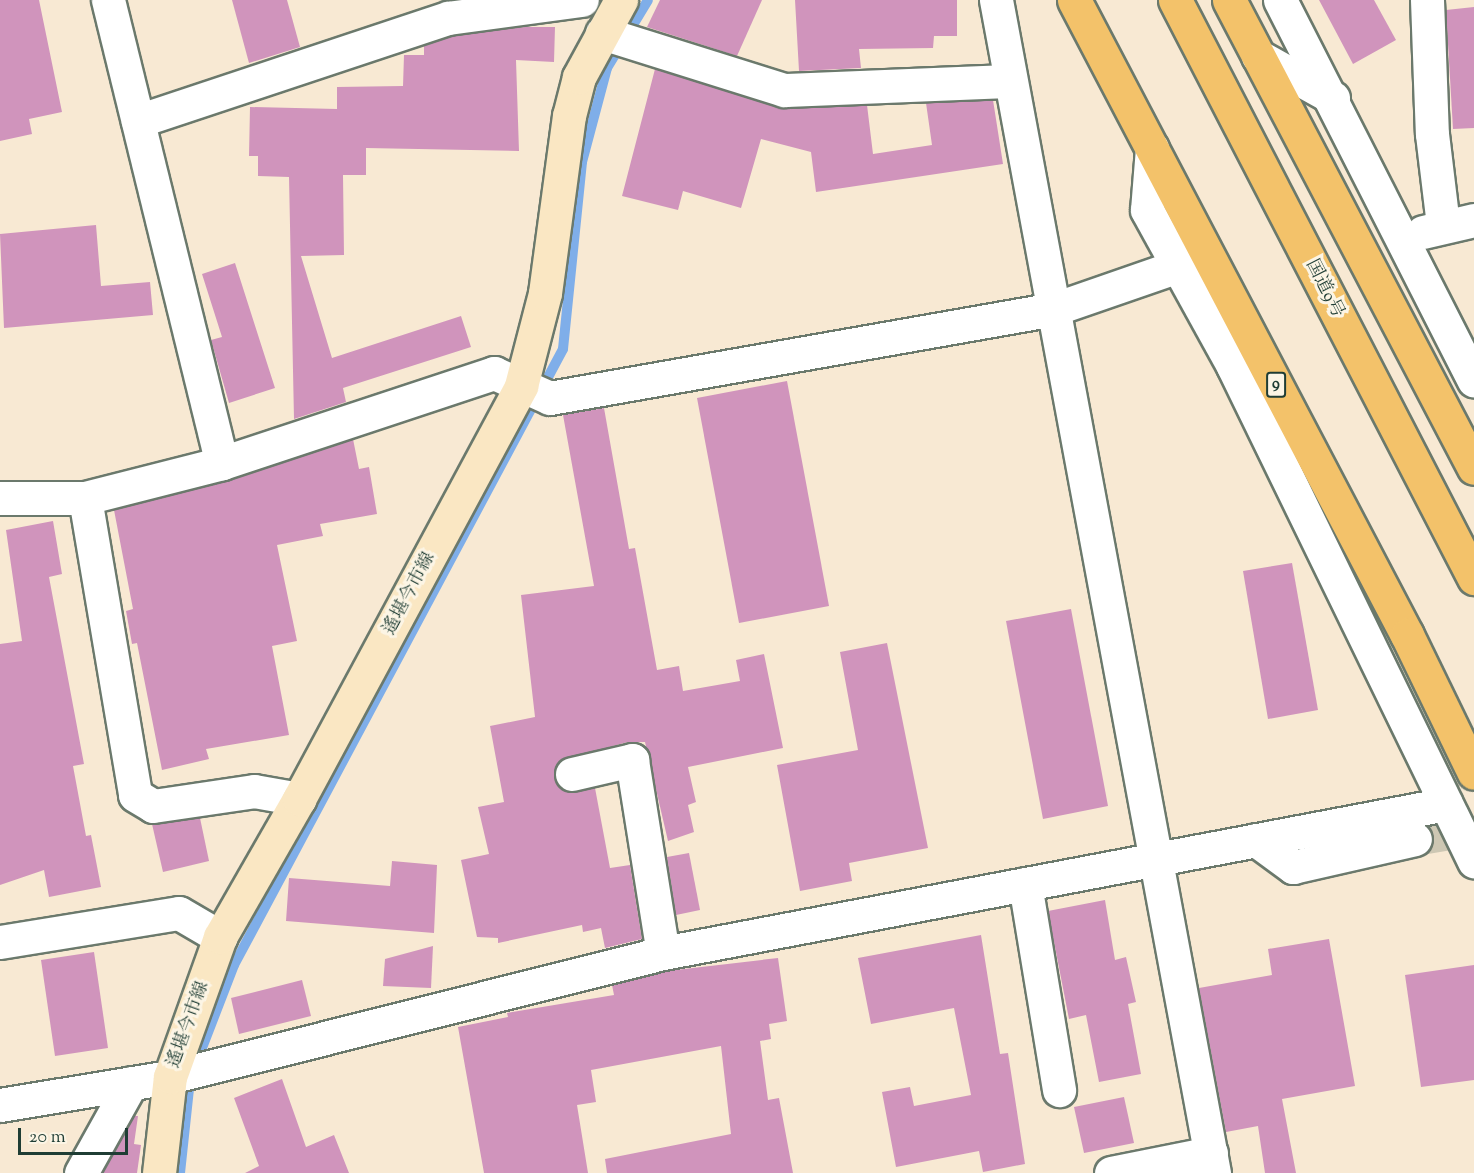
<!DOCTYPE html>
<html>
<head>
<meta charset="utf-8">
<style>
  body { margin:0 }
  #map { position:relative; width:1474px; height:1173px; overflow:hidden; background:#f8e9d3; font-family:"Sorts Mill Goudy","Noto Serif JP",serif }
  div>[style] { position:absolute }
  .stream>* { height:10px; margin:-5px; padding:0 5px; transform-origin:5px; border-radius:5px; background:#7faee9 }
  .building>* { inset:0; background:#d094bc }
  .street-tunnel>* { height:33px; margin-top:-16.5px; transform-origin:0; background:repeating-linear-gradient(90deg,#cdc7b3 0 33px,transparent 0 49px) }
  .roads { filter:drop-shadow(2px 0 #6b796c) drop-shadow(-2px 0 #6b796c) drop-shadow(0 2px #6b796c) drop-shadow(0 -2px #6b796c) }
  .street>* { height:33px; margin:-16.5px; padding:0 16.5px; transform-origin:16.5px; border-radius:16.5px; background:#fff }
  .secondary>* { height:33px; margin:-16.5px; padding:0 16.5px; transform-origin:16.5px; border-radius:16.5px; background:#fae7c3 }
  .highway>* { height:33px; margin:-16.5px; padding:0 16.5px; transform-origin:16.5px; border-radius:16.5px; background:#f3c26a }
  span { translate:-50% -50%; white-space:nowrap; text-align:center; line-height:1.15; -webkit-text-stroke:6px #fcf5e5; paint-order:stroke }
  .shield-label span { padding:2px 4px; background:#fcf5e5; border:2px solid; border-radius:4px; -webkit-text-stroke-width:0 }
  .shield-label { font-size:16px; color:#1f3d34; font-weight:700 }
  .street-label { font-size:18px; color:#1f3d34 }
  .scale { position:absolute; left:18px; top:1128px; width:110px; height:27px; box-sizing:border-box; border:3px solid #1f3d34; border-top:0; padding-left:8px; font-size:18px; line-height:21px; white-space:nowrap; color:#1f3d34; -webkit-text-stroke:4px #fcf5e5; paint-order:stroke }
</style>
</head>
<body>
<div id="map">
  <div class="stream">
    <i style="left:180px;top:1173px;width:95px;rotate:-83.9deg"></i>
    <i style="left:190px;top:1079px;width:122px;rotate:-68.9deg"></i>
    <i style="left:234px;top:965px;width:698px;rotate:-61.89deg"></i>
    <i style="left:563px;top:349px;width:188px;rotate:-84.2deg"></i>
    <i style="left:582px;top:162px;width:97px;rotate:-75.1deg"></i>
    <i style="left:607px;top:68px;width:79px;rotate:-58.9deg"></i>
  </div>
  <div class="building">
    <i style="clip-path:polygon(0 0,39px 0,62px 112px,29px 119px,32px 134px,0 141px)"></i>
    <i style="clip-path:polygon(232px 0,287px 0,300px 47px,249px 63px)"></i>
    <i style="clip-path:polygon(660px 0,762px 0,737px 56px,647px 27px)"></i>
    <i style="clip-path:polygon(795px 0,957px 0,957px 36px,934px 36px,933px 48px,859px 49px,861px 68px,799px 71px)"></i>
    <i style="clip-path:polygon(1319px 0,1374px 0,1396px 40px,1353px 64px)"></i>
    <i style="clip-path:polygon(1474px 7px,1474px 128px,1453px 129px,1446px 10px)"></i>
    <i style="clip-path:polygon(525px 27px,555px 27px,554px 62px,516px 60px,519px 151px,366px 148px,366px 175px,343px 175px,344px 255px,301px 256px,332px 358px,461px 316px,471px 347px,343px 388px,346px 402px,294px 419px,289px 177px,258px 176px,258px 156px,249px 156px,250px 107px,337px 109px,337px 87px,403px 86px,404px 55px,424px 55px,424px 46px,452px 36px)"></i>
    <i style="clip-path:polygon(655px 69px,779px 108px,867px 105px,873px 154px,932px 145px,926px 103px,993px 100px,1003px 164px,816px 192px,811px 152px,761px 139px,741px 208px,683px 191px,678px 210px,622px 196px)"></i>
    <i style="clip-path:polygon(96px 225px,101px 286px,150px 282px,153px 315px,4px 328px,0 234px)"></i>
    <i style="clip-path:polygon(235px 263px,275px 388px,229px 403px,211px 340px,222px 337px,202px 274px)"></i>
    <i style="clip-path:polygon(787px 381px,829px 606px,739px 623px,697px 398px)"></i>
    <i style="clip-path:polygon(604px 408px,629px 549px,635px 548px,657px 670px,679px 666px,683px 691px,740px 681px,736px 660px,764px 654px,783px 748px,688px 767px,696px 802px,688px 805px,694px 832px,668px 841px,645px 742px,628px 742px,560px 760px,554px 778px,559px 787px,576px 792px,595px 788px,610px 868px,630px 865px,642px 939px,605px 948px,601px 928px,583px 932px,582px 925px,498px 943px,498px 938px,477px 937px,461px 860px,489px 854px,478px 807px,504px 802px,490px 726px,535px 717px,521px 595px,594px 586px,563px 415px)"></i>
    <i style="clip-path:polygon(353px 439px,359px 469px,369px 467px,377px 514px,320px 524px,323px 536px,277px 545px,297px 641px,272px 646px,289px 735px,206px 749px,209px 759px,162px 770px,137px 643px,132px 644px,126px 611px,133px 609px,114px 510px,228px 481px)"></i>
    <i style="clip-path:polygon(53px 521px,62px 574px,49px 577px,84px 764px,73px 766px,86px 836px,91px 835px,101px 887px,49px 897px,44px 870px,0 885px,0 644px,22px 641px,6px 530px)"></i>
    <i style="clip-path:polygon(1292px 563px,1318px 710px,1268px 719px,1243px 571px)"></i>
    <i style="clip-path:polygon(1071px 609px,1108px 806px,1043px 819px,1006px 621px)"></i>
    <i style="clip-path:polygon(887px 643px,928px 848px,849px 863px,852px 881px,800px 891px,777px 765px,858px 750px,840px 652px)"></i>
    <i style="clip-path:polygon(200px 818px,209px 861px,163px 872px,152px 824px)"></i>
    <i style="clip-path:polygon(689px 853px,700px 910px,676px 915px,667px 857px)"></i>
    <i style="clip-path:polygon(392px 861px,437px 865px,434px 933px,286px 921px,289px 878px,390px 886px)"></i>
    <i style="clip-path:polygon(1105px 900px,1115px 960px,1126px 957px,1136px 1002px,1128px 1004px,1141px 1074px,1099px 1082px,1086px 1015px,1069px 1019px,1048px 911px)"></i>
    <i style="clip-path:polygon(981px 935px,1000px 1054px,1008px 1053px,1025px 1164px,983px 1172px,979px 1151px,896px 1167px,882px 1092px,910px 1087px,914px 1106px,971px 1095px,954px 1008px,871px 1024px,858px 958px)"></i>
    <i style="clip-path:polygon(1329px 939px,1355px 1086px,1282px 1099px,1296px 1173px,1265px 1173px,1258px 1126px,1226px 1132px,1199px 988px,1272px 975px,1268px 949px)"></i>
    <i style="clip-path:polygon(433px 946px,431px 988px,383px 986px,385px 959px)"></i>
    <i style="clip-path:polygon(94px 952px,108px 1048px,55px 1056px,41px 960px)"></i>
    <i style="clip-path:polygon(778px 958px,787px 1021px,769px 1024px,771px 1039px,760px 1041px,768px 1100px,779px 1098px,793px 1173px,607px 1173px,605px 1159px,731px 1134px,721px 1046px,591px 1070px,596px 1102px,577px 1105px,588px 1173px,484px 1173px,458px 1027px,508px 1017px,507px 1013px,614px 995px,612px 985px,667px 971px)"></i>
    <i style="clip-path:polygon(1474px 965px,1474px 1080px,1421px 1087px,1405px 975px)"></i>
    <i style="clip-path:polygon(302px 980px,311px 1016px,239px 1034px,231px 998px)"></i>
    <i style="clip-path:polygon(282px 1079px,306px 1147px,334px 1135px,349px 1173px,245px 1173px,259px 1166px,234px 1098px)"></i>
    <i style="clip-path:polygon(1124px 1097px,1134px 1143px,1084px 1153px,1074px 1107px)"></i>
    <i style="clip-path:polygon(134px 1116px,138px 1116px,134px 1144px,141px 1145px,137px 1173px,102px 1173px)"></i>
  </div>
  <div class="street-tunnel">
    <i style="left:1415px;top:839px;width:60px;rotate:-9.6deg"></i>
  </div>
  <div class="roads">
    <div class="street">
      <i style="left:108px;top:0;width:477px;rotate:76.2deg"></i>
      <i style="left:996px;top:0;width:1193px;rotate:79.47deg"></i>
      <i style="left:1280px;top:0;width:427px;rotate:63deg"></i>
      <i style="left:1427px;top:0;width:134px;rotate:87.9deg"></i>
      <i style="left:1432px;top:134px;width:92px;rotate:83.1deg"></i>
      <i style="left:602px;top:33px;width:191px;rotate:17.4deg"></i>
      <i style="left:784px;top:90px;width:226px;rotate:-2.3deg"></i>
      <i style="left:1258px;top:56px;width:86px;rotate:29.2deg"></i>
      <i style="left:138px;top:121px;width:327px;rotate:-18.4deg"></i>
      <i style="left:448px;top:18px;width:135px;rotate:-7.7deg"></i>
      <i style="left:1152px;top:148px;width:62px;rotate:94.6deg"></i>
      <i style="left:1147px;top:210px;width:178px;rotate:61.1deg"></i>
      <i style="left:1233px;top:366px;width:551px;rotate:64.04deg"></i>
      <i style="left:1423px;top:232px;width:52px;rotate:-13.2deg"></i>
      <i style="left:0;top:498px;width:85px"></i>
      <i style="left:85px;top:498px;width:141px;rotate:-14.3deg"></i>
      <i style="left:222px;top:463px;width:287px;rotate:-18.3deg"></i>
      <i style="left:494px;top:373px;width:61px;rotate:24.1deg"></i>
      <i style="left:550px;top:398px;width:512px;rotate:-10.01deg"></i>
      <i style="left:1054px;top:309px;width:131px;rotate:-19.1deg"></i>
      <i style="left:85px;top:498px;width:301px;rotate:80.4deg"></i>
      <i style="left:135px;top:795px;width:21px;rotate:31deg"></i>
      <i style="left:153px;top:806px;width:102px;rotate:-8.4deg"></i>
      <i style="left:254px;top:791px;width:46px;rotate:10.1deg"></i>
      <i style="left:572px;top:774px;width:62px;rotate:-13.1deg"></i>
      <i style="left:632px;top:760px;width:195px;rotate:80.9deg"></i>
      <i style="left:1256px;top:840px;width:46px;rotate:36.1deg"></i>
      <i style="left:1293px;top:867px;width:125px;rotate:-12.9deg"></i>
      <i style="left:1025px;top:884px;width:209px;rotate:80.6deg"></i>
      <i style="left:0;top:942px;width:181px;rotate:-9.2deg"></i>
      <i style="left:179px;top:913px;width:48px;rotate:30.3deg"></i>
      <i style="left:0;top:1105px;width:172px;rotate:-9.4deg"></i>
      <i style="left:170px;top:1077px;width:508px;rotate:-14.12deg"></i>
      <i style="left:663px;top:953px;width:797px;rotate:-10.77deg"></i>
      <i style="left:81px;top:1173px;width:103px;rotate:-60.9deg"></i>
      <i style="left:1111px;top:1173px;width:102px;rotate:-11.3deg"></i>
    </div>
    <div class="secondary">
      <i style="left:159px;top:1173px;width:97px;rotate:-83.5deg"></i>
      <i style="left:170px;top:1077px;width:149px;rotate:-70.3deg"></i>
      <i style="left:220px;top:937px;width:159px;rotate:-60.2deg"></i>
      <i style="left:299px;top:799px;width:469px;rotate:-61.7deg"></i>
      <i style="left:521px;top:386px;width:96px;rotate:-75.5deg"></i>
      <i style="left:545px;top:293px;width:179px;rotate:-82.3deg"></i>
      <i style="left:569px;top:116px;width:40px;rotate:-75.6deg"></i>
      <i style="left:579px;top:77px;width:88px;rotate:-61.4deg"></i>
    </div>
    <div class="highway">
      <i style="left:1074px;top:0;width:717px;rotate:62.33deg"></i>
      <i style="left:1407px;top:635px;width:153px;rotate:64.1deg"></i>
      <i style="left:1175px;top:0;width:651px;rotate:62.65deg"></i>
      <i style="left:1229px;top:0;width:528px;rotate:62.37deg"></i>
    </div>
  </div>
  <div class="shield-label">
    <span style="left:1276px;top:385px">9</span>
  </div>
  <div class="street-label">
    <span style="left:1324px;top:289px;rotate:63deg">国道9号</span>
    <span style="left:410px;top:594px;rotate:-62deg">遙堪今市線</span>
    <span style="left:189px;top:1025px;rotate:-70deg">遙堪今市線</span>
  </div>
  <div class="scale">20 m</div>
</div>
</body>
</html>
